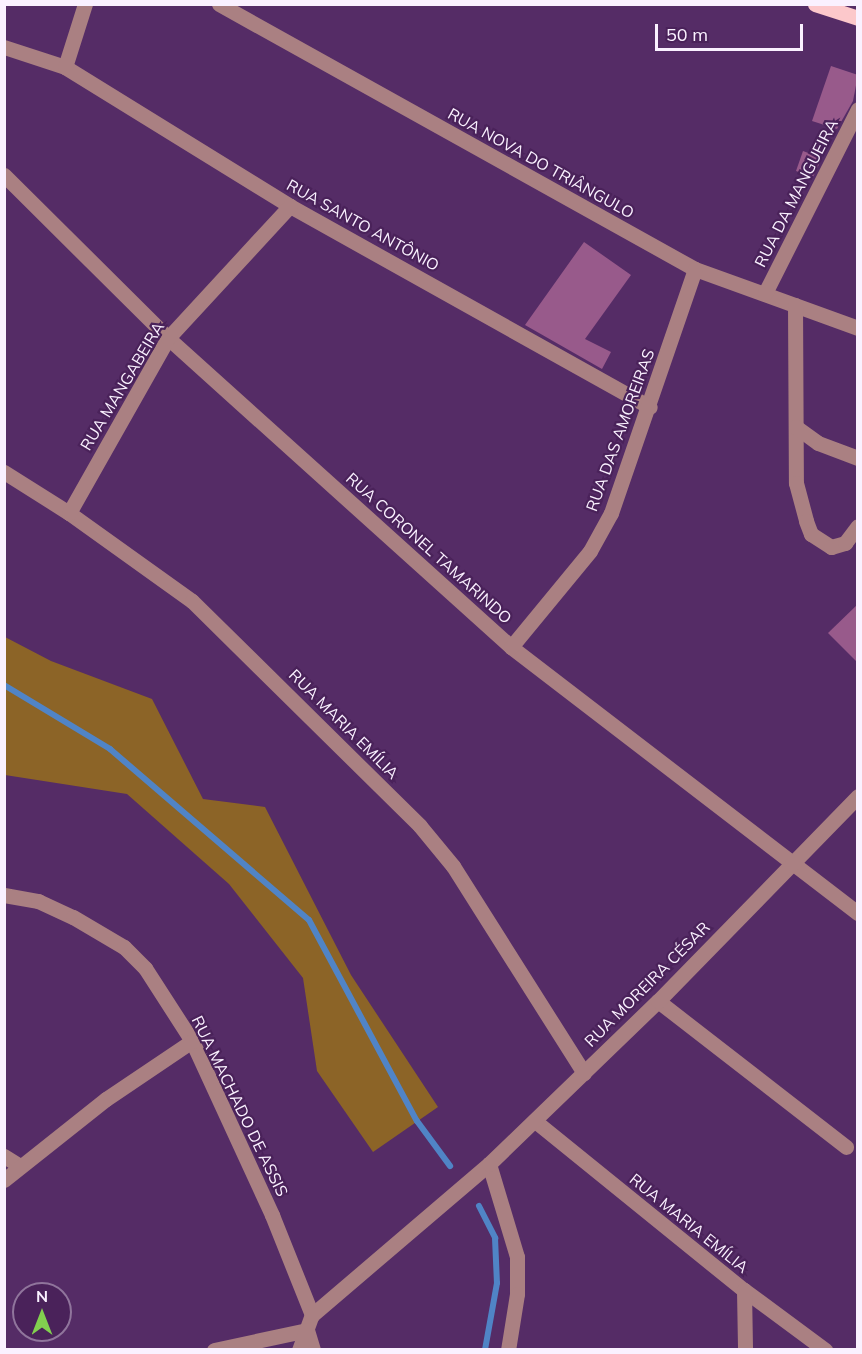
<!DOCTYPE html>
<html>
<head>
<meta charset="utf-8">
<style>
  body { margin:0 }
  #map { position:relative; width:862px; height:1354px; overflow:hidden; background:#552c66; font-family:Mulish,sans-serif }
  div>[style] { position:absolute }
  .forest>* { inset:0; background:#8c6427 }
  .stream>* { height:6px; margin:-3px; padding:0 3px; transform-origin:3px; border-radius:3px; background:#5084c6 }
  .building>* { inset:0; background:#985a8b }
  .minor>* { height:15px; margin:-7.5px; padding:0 7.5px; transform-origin:7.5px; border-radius:7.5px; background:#aa8082 }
  .major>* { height:15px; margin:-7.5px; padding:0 7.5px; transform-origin:7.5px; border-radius:7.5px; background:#fcc8cb }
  span { translate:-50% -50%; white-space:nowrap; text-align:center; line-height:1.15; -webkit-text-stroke:4.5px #4a225a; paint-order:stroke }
  .street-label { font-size:16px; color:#faf1ff }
  .frame { position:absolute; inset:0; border:6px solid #faf1ff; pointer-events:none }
  .north { position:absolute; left:12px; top:1282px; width:60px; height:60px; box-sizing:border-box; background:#4a225a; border:2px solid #90759c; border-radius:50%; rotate:0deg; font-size:16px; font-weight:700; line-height:24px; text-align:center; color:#faf1ff }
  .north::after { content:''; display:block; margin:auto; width:21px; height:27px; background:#82d04f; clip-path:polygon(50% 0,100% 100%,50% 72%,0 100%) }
  .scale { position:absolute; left:655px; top:24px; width:148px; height:27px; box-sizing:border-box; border:3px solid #faf1ff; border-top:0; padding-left:8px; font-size:18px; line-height:21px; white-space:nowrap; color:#faf1ff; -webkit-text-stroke:4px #4a225a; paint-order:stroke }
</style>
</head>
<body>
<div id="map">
  <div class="forest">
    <i style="clip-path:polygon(5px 637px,51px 661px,152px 699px,203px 799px,265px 807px,351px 975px,438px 1107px,373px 1152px,317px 1071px,303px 978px,229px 884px,127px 794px,5px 775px)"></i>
  </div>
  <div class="stream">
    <i style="left:4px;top:685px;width:124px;rotate:31.1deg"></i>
    <i style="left:110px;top:749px;width:262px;rotate:40.7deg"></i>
    <i style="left:309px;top:920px;width:228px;rotate:61.8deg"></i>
    <i style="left:417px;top:1121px;width:56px;rotate:53.7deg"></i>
    <i style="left:479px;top:1206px;width:36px;rotate:63deg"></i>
    <i style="left:495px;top:1238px;width:45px;rotate:87.5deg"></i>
    <i style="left:497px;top:1283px;width:68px;rotate:100.2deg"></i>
  </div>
  <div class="building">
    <i style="clip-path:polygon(831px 66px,858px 75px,853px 101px,837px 129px,812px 121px)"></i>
    <i style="clip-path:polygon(803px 151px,822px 158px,813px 177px,796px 171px)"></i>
    <i style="clip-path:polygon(584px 242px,631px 275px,585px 339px,611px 352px,602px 369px,525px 325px)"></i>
    <i style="clip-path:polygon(858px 604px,858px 663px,828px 633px)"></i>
  </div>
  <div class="minor">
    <i style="left:219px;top:4px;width:545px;rotate:29.11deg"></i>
    <i style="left:695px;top:269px;width:173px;rotate:19.9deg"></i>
    <i style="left:4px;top:47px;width:64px;rotate:18.2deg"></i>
    <i style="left:65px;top:67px;width:264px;rotate:31.7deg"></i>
    <i style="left:290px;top:206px;width:412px;rotate:29.2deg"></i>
    <i style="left:65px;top:67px;width:66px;rotate:-72.4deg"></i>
    <i style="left:4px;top:175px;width:231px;rotate:44.8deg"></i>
    <i style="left:168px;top:338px;width:462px;rotate:42deg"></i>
    <i style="left:511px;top:647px;width:437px;rotate:37.5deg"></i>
    <i style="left:765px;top:293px;width:206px;rotate:-63.2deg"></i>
    <i style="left:795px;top:305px;width:178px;rotate:89.7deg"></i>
    <i style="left:796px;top:483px;width:39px;rotate:75deg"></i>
    <i style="left:806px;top:521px;width:14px;rotate:69deg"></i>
    <i style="left:811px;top:534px;width:24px;rotate:33deg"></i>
    <i style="left:831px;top:547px;width:15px;rotate:-16deg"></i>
    <i style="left:845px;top:543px;width:21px;rotate:-53deg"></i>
    <i style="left:796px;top:427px;width:27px;rotate:36deg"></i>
    <i style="left:818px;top:443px;width:43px;rotate:20.6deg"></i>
    <i style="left:4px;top:472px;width:77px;rotate:32.2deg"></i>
    <i style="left:69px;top:513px;width:151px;rotate:35.6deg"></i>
    <i style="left:192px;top:601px;width:320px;rotate:44.6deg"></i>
    <i style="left:420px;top:826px;width:52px;rotate:50.5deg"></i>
    <i style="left:453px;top:866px;width:245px;rotate:57.7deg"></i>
    <i style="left:69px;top:513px;width:201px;rotate:-60.5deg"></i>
    <i style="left:168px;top:338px;width:180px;rotate:-47.3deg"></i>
    <i style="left:511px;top:647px;width:124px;rotate:-50.5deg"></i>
    <i style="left:590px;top:551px;width:43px;rotate:-61.1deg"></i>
    <i style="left:611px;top:513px;width:258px;rotate:-71deg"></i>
    <i style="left:4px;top:895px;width:35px;rotate:10deg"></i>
    <i style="left:38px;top:901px;width:38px;rotate:25deg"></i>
    <i style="left:73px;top:917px;width:59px;rotate:30.5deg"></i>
    <i style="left:124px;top:947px;width:30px;rotate:45deg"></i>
    <i style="left:145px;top:968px;width:87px;rotate:57.2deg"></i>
    <i style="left:192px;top:1041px;width:192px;rotate:65.3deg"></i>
    <i style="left:272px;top:1215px;width:108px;rotate:68.2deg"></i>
    <i style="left:658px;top:1001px;width:238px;rotate:37.8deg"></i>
    <i style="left:535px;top:1121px;width:269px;rotate:39deg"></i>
    <i style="left:744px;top:1290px;width:101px;rotate:36.5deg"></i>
    <i style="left:4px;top:1156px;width:19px;rotate:32deg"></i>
    <i style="left:489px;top:1164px;width:97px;rotate:73.2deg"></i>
    <i style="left:517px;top:1257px;width:37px;rotate:90deg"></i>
    <i style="left:517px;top:1294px;width:57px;rotate:99.1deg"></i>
    <i style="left:4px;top:1180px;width:130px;rotate:-38.5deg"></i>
    <i style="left:106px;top:1099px;width:104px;rotate:-34deg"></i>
    <i style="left:744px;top:1290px;width:60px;rotate:89deg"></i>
    <i style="left:214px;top:1350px;width:95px;rotate:-12.1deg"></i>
    <i style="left:307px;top:1330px;width:21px;rotate:73deg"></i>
    <i style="left:299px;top:1350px;width:37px;rotate:-70deg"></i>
    <i style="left:312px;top:1315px;width:233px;rotate:-40.5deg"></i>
    <i style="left:489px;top:1164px;width:235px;rotate:-44deg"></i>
    <i style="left:658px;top:1001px;width:286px;rotate:-45.7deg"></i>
  </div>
  <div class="major">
    <i style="left:815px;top:4px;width:45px;rotate:18deg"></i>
  </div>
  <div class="street-label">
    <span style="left:541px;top:163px;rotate:29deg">RUA NOVA DO TRIÂNGULO</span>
    <span style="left:796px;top:193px;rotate:-63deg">RUA DA MANGUEIRA</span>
    <span style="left:363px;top:225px;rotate:29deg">RUA SANTO ANTÔNIO</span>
    <span style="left:122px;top:386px;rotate:-59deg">RUA MANGABEIRA</span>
    <span style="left:620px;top:430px;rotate:-70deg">RUA DAS AMOREIRAS</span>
    <span style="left:429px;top:548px;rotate:42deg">RUA CORONEL TAMARINDO</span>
    <span style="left:344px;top:724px;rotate:45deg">RUA MARIA EMÍLIA</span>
    <span style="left:647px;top:984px;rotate:-45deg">RUA MOREIRA CÉSAR</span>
    <span style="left:240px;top:1106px;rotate:64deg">RUA MACHADO DE ASSIS</span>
    <span style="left:689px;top:1223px;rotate:39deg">RUA MARIA EMÍLIA</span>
  </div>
  <div class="frame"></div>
  <div class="north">N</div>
  <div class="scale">50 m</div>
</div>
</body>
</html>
